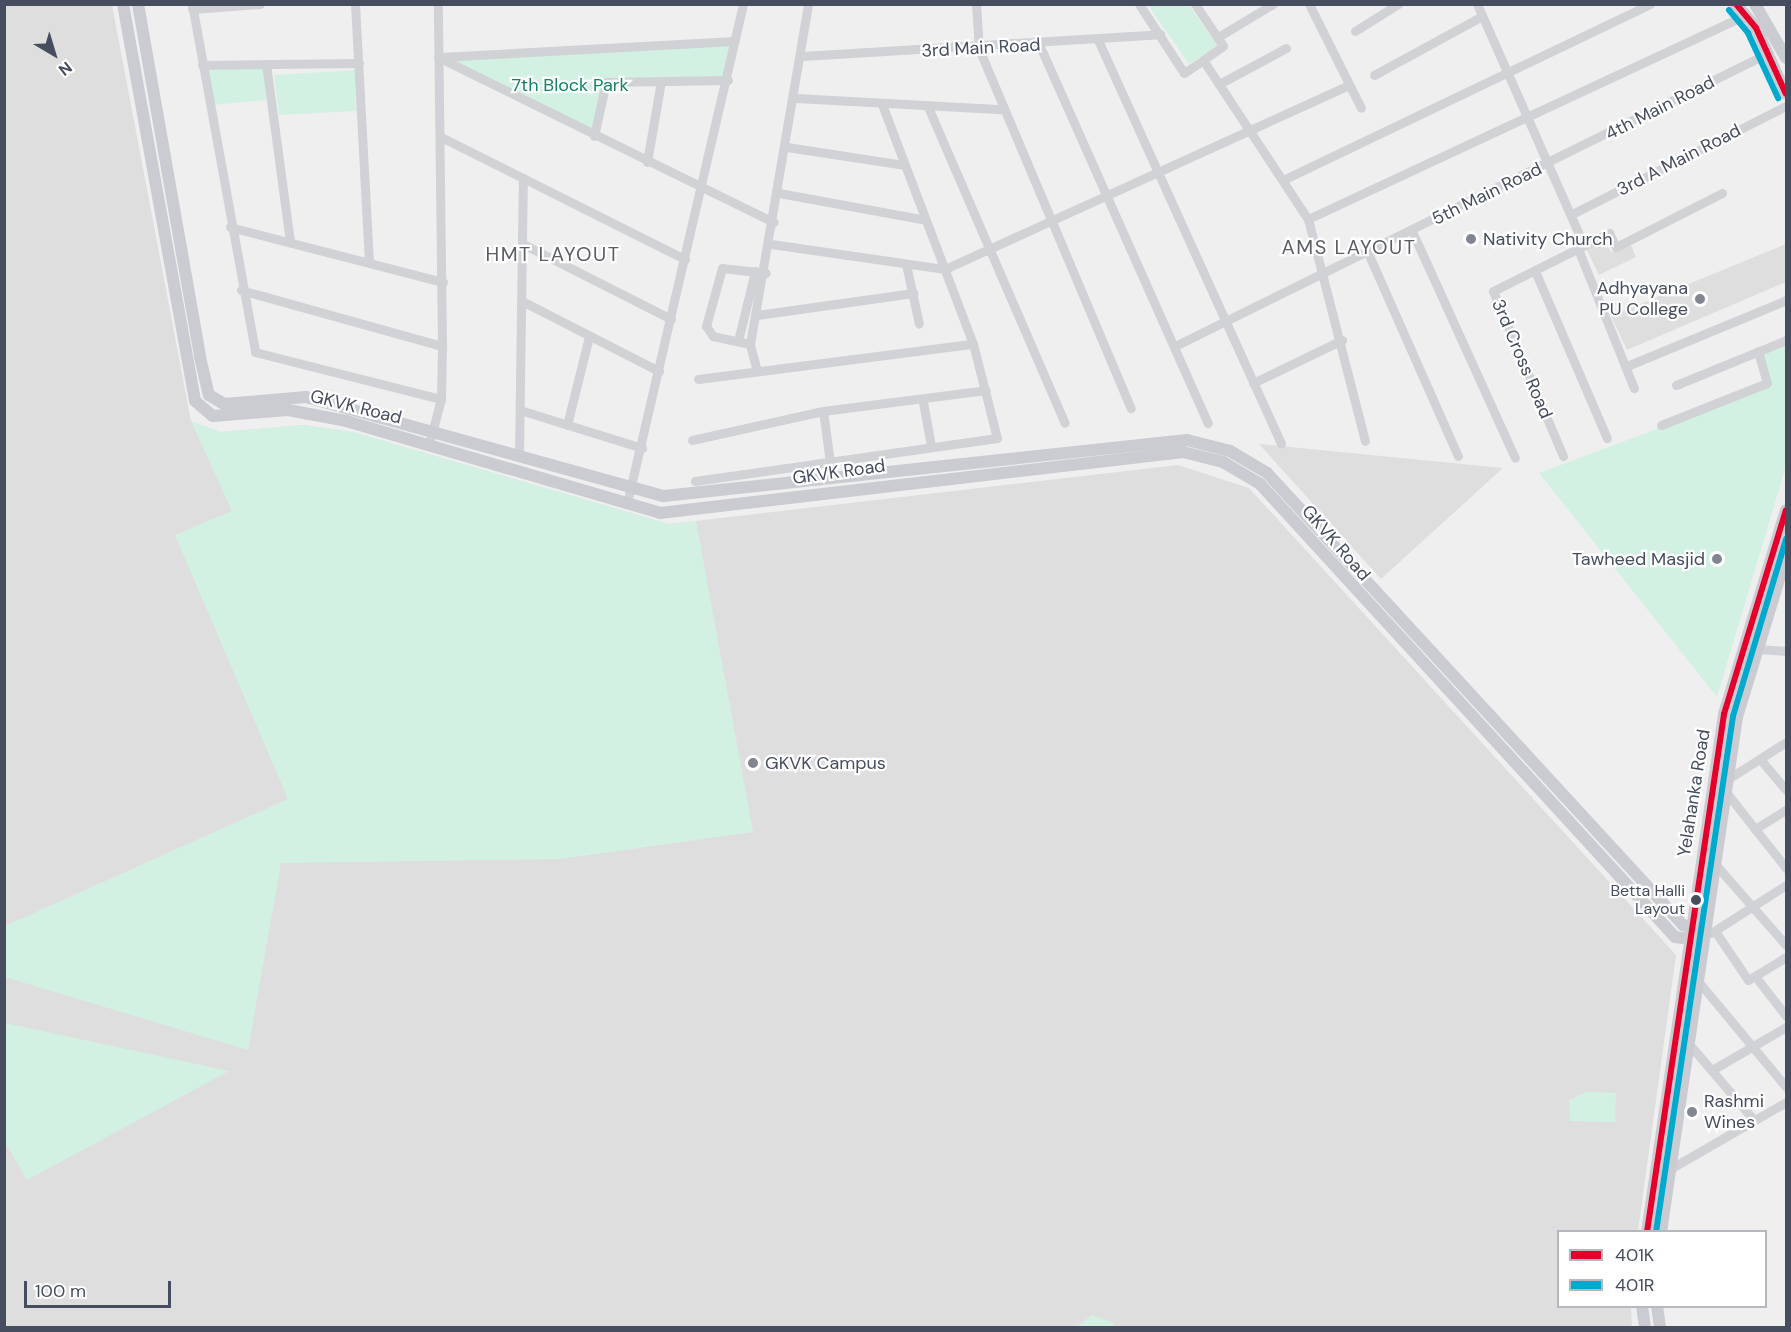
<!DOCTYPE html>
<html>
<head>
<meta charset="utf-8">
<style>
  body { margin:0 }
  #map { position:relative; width:1791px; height:1332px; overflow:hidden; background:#f0efef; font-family:"DM Sans",sans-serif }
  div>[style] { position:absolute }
  .education>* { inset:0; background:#dfdedf }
  .green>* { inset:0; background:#d2f1e3 }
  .minor>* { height:9px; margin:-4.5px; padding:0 4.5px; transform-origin:4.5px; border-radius:4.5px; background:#d1d2d6 }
  .major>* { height:12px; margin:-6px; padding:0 6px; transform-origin:6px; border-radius:6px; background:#caccd1 }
  .bus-1>* { height:6px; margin:-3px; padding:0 3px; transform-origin:3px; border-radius:3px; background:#e4002b }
  .bus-2>* { height:6px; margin:-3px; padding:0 3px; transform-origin:3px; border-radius:3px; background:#00a9ce }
  .dots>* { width:16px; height:16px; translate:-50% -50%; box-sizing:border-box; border:3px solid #fff; border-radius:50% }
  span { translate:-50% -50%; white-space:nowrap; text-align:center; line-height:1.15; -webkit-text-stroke:4.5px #fff; paint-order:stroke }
  .bus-label { font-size:16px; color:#454d5e }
  .right { translate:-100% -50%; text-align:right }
  .street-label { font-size:18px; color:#454d5e }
  .park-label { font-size:18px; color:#0f8661 }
  .poi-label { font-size:18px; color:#454d5e }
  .left { translate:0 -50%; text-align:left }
  .neighbourhood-label { font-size:20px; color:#5a5d64; letter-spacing:1.5px }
  .frame { position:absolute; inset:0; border:6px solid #454d5e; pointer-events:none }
  .legend { position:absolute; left:1557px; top:1230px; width:210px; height:78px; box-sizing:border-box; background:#fff; border:2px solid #b5b8bf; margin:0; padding:8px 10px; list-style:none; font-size:18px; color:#454d5e }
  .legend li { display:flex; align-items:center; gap:12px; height:30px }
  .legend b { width:30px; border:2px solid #b5b8bf }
  .north { position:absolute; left:24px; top:24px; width:60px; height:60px; -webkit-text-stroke:4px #fff; paint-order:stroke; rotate:142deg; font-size:16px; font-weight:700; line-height:24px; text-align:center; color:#454d5e }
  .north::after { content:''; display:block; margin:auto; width:21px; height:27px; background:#454d5e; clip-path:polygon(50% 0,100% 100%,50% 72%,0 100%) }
  .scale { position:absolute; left:24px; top:1281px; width:147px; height:27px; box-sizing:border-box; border:3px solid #454d5e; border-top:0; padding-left:8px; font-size:18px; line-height:21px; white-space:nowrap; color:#454d5e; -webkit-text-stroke:4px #fff; paint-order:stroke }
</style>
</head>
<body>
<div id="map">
  <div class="education">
    <i style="clip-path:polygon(5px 5px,112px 5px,191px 421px,220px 432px,303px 425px,353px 432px,669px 524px,1178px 465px,1249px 488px,1676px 955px,1638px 1231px,1558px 1232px,1558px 1306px,1631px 1307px,1632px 1327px,5px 1328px)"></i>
    <i style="clip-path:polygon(1605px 239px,1611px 252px,1630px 243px,1636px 257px,1599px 275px,1586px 248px)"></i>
    <i style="clip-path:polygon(1786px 244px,1786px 282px,1627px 350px,1611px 316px)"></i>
    <i style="clip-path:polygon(1259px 444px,1290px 447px,1503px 468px,1381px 579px)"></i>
  </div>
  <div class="green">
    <i style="clip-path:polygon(1148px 5px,1189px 5px,1217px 45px,1189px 64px)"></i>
    <i style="clip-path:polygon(732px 44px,726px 77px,604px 80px,592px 132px,449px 60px)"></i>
    <i style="clip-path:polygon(263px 65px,266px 100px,211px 105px,208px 69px)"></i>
    <i style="clip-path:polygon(355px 70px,356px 111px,279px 115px,274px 75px)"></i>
    <i style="clip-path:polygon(1786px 343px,1786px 466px,1717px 697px,1539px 473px,1772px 386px,1763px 352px)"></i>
    <i style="clip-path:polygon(191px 421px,220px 432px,303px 425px,353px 432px,669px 524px,696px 521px,753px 832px,560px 859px,281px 863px,248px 1050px,5px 977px,5px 926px,288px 799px,175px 535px,232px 511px)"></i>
    <i style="clip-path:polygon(5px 1023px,229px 1071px,27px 1180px,5px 1142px)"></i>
    <i style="clip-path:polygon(1586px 1092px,1616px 1093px,1615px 1122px,1570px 1121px,1569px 1100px)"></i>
    <i style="clip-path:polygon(1092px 1315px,1113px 1323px,1114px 1327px,1076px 1327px)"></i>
  </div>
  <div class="minor">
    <i style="left:192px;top:4px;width:354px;rotate:79.7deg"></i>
    <i style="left:255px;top:352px;width:192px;rotate:14.2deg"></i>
    <i style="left:355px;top:4px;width:259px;rotate:86.9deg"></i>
    <i style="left:976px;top:4px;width:45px;rotate:86.2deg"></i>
    <i style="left:979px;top:49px;width:390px;rotate:67.1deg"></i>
    <i style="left:1139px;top:4px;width:82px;rotate:56.9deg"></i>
    <i style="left:1184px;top:73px;width:23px;rotate:-34deg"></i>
    <i style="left:1203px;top:60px;width:191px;rotate:56.6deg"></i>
    <i style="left:1308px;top:219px;width:229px;rotate:75.6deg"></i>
    <i style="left:1195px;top:4px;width:50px;rotate:56.3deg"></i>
    <i style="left:1223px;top:46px;width:24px;rotate:145deg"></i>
    <i style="left:1309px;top:4px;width:116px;rotate:63.4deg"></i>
    <i style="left:1477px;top:4px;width:264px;rotate:66.1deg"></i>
    <i style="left:192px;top:9px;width:68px;rotate:-4.2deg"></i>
    <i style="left:1355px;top:31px;width:51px;rotate:-32.1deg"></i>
    <i style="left:1218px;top:37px;width:64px;rotate:-31deg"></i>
    <i style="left:1098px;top:40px;width:443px;rotate:65.6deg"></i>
    <i style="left:1039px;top:44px;width:415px;rotate:66deg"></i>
    <i style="left:803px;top:56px;width:358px;rotate:-3.5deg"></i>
    <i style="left:438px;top:57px;width:374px;rotate:26.2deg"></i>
    <i style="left:440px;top:57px;width:295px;rotate:-3.1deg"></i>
    <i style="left:266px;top:64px;width:180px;rotate:82.3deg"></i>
    <i style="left:202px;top:65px;width:157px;rotate:-0.7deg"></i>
    <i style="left:1374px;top:75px;width:123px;rotate:-28.6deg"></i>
    <i style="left:1219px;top:84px;width:76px;rotate:-28.2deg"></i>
    <i style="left:796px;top:98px;width:206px;rotate:3.1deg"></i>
    <i style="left:928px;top:107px;width:344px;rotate:66.6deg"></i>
    <i style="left:594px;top:136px;width:55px;rotate:-77.5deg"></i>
    <i style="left:606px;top:82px;width:122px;rotate:-0.9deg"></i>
    <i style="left:441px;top:137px;width:273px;rotate:26.6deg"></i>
    <i style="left:787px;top:147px;width:118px;rotate:8.7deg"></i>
    <i style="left:647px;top:162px;width:82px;rotate:-80.2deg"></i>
    <i style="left:1285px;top:179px;width:405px;rotate:-25.6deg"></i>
    <i style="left:779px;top:193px;width:149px;rotate:10.4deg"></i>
    <i style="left:1572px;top:214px;width:240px;rotate:-26.8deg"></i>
    <i style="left:1308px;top:219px;width:483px;rotate:-25deg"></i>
    <i style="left:230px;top:227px;width:220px;rotate:14.5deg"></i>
    <i style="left:1412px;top:231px;width:249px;rotate:65.6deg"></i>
    <i style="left:523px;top:244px;width:166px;rotate:26.9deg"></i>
    <i style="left:771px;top:244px;width:176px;rotate:8.2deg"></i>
    <i style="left:945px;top:269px;width:443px;rotate:-24.5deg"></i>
    <i style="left:1578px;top:249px;width:150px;rotate:68.1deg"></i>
    <i style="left:1368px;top:253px;width:222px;rotate:66.1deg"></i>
    <i style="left:906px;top:264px;width:61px;rotate:77.8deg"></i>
    <i style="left:1535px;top:271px;width:182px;rotate:66.7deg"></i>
    <i style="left:241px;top:290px;width:209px;rotate:15.6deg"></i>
    <i style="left:522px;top:301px;width:154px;rotate:27.1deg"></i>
    <i style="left:757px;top:315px;width:158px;rotate:-8deg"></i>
    <i style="left:738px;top:341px;width:72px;rotate:-76.3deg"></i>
    <i style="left:750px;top:344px;width:38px;rotate:-168deg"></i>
    <i style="left:713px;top:336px;width:12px;rotate:-125deg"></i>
    <i style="left:706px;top:326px;width:60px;rotate:-74.6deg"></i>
    <i style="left:722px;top:268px;width:44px;rotate:6.5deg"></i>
    <i style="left:1175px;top:346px;width:661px;rotate:-26.29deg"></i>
    <i style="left:1627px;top:366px;width:172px;rotate:-22.5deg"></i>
    <i style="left:757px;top:371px;width:28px;rotate:-105deg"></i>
    <i style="left:750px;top:344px;width:345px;rotate:-80.3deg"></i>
    <i style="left:698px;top:379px;width:277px;rotate:-7.3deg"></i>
    <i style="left:1253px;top:383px;width:99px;rotate:-25.8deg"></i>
    <i style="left:1676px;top:385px;width:119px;rotate:-22.2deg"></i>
    <i style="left:923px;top:402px;width:45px;rotate:79.7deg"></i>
    <i style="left:520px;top:410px;width:128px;rotate:17.3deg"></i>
    <i style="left:823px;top:411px;width:51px;rotate:82.2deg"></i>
    <i style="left:567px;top:425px;width:91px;rotate:-76deg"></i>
    <i style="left:1661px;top:425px;width:114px;rotate:-21.6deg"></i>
    <i style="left:1767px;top:383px;width:33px;rotate:-106deg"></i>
    <i style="left:692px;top:440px;width:134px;rotate:-12.5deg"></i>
    <i style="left:823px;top:411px;width:164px;rotate:-7.3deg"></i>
    <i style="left:429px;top:444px;width:47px;rotate:-75.1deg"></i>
    <i style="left:441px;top:399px;width:53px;rotate:-88.9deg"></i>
    <i style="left:442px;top:346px;width:342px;rotate:-90.7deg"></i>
    <i style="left:519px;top:455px;width:277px;rotate:-89.2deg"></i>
    <i style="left:1563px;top:456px;width:179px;rotate:-113deg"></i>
    <i style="left:1493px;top:291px;width:130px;rotate:-26.6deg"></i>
    <i style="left:1609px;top:233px;width:16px;rotate:63deg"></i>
    <i style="left:1616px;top:247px;width:119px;rotate:-27deg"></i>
    <i style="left:695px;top:481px;width:305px;rotate:-8.1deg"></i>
    <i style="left:997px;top:438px;width:97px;rotate:-104.3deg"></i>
    <i style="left:973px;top:344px;width:256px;rotate:-110.8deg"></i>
    <i style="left:627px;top:503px;width:512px;rotate:-76.91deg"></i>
    <i style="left:1758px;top:649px;width:28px;rotate:4deg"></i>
    <i style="left:1760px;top:759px;width:40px;rotate:50deg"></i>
    <i style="left:1728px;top:779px;width:69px;rotate:-32.5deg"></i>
    <i style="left:1726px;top:792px;width:47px;rotate:51.9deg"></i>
    <i style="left:1755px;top:829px;width:36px;rotate:-32deg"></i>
    <i style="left:1755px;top:829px;width:50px;rotate:51.5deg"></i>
    <i style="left:1715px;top:864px;width:108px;rotate:48.8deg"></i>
    <i style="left:1715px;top:931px;width:59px;rotate:56deg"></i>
    <i style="left:1748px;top:980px;width:44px;rotate:-31.2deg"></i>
    <i style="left:1711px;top:933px;width:89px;rotate:-32.6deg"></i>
    <i style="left:1755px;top:976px;width:51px;rotate:52.2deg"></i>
    <i style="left:1698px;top:981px;width:138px;rotate:50.3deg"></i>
    <i style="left:1689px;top:1044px;width:99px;rotate:49.5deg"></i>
    <i style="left:1712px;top:1070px;width:86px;rotate:-30.2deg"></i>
    <i style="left:1670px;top:1169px;width:134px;rotate:-30deg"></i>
  </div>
  <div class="major">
    <i style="left:123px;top:4px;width:403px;rotate:79.7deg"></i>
    <i style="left:195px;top:401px;width:23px;rotate:40deg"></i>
    <i style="left:213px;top:416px;width:75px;rotate:-4.6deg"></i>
    <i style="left:288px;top:410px;width:59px;rotate:10.7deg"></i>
    <i style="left:346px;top:421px;width:327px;rotate:16.3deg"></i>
    <i style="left:660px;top:513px;width:527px;rotate:-6.65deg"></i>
    <i style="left:1183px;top:452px;width:41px;rotate:14deg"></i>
    <i style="left:1223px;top:462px;width:43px;rotate:30.7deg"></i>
    <i style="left:1260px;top:484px;width:614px;rotate:47.51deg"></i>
    <i style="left:1675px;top:937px;width:28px;rotate:8deg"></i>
    <i style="left:138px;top:4px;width:358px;rotate:80deg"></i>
    <i style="left:200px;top:357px;width:39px;rotate:77deg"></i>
    <i style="left:209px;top:395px;width:17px;rotate:31deg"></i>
    <i style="left:224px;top:404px;width:82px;rotate:-4.9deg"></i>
    <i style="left:306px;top:397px;width:371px;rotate:15.5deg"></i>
    <i style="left:664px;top:496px;width:526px;rotate:-6.11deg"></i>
    <i style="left:1187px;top:440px;width:44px;rotate:14.3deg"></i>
    <i style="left:1230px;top:451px;width:43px;rotate:30.7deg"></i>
    <i style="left:1267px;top:473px;width:614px;rotate:47.37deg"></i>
    <i style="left:1683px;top:925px;width:23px;rotate:18deg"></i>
    <i style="left:1736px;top:4px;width:31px;rotate:50deg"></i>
    <i style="left:1756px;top:28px;width:72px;rotate:65.6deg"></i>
    <i style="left:1755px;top:4px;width:62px;rotate:60.1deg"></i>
    <i style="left:1647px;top:1232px;width:524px;rotate:-81.54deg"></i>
    <i style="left:1724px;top:714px;width:213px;rotate:-73.1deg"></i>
    <i style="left:1661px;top:1232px;width:521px;rotate:-81.61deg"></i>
    <i style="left:1737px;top:717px;width:167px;rotate:-73deg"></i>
    <i style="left:1642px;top:1306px;width:22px;rotate:82deg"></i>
    <i style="left:1657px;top:1306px;width:22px;rotate:82deg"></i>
  </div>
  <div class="bus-1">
    <i style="left:1736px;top:4px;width:31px;rotate:50deg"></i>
    <i style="left:1756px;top:28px;width:72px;rotate:65.6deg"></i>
    <i style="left:1647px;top:1232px;width:524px;rotate:-81.54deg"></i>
    <i style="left:1724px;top:714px;width:213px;rotate:-73.1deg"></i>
  </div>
  <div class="bus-2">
    <i style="left:1729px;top:10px;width:30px;rotate:50deg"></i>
    <i style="left:1748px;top:33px;width:72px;rotate:65.2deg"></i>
    <i style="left:1656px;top:1232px;width:522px;rotate:-81.51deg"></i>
    <i style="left:1733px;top:716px;width:185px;rotate:-73.3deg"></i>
  </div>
  <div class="dots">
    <i style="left:1471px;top:239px;background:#818691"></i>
    <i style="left:1700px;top:299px;background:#818691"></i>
    <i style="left:1717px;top:559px;background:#818691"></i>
    <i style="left:753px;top:763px;background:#818691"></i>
    <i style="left:1696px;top:900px;background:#454d5e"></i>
    <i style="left:1692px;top:1112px;background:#818691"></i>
  </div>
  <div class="bus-label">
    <span class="right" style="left:1685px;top:900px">Betta Halli<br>Layout</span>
  </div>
  <div class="street-label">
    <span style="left:981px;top:48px;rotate:-3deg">3rd Main Road</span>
    <span style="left:1660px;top:108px;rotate:-27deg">4th Main Road</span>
    <span style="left:1679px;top:160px;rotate:-27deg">3rd A Main Road</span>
    <span style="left:1487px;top:194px;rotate:-26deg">5th Main Road</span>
    <span style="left:1522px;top:359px;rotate:67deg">3rd Cross Road</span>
    <span style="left:356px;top:407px;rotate:14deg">GKVK Road</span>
    <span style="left:839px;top:472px;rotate:-8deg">GKVK Road</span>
    <span style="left:1336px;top:543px;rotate:49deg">GKVK Road</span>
    <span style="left:1694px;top:793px;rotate:-81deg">Yelahanka Road</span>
  </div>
  <div class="park-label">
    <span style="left:570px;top:85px">7th Block Park</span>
  </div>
  <div class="poi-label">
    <span class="left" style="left:1483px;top:239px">Nativity Church</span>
    <span class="right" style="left:1688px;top:299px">Adhyayana<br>PU College</span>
    <span class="right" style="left:1705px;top:559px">Tawheed Masjid</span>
    <span class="left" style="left:765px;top:763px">GKVK Campus</span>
    <span class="left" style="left:1704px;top:1112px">Rashmi<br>Wines</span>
  </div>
  <div class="neighbourhood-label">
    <span style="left:1349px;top:247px">AMS LAYOUT</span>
    <span style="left:553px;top:254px">HMT LAYOUT</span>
  </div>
  <div class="frame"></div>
  <ul class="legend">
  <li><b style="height:8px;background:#e4002b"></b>401K</li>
  <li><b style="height:8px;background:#00a9ce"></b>401R</li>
  </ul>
  <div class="north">N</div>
  <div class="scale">100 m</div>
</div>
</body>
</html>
